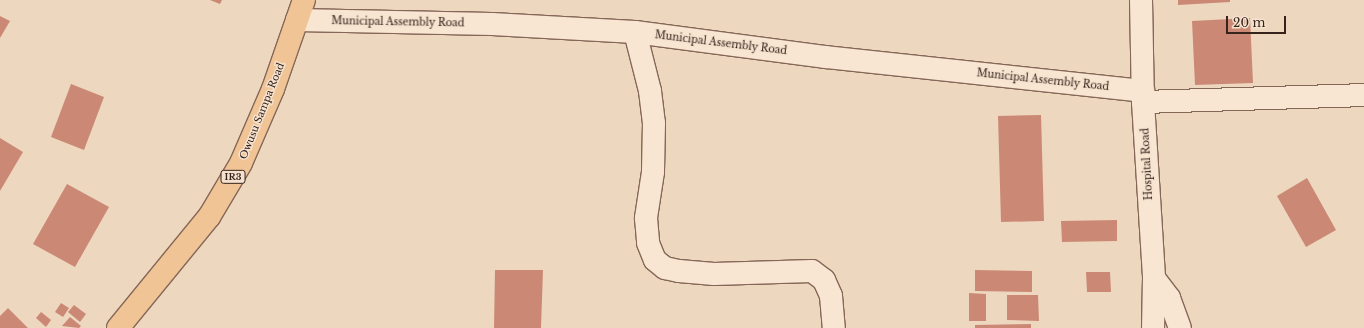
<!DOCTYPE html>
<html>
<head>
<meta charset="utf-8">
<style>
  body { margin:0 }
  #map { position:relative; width:1364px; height:328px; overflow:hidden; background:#edd7bf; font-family:"Libre Baskerville",serif }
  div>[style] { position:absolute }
  .building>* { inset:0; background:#cb8975 }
  .roads { filter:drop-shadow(1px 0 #856758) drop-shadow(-1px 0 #856758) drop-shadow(0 1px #856758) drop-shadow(0 -1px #856758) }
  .minor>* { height:22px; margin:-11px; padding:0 11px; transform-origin:11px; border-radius:11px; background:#f8e6d2 }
  .major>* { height:22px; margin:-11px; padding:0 11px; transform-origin:11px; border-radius:11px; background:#f1c496 }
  span { translate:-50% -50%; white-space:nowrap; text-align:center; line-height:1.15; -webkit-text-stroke:3px #f5e2ce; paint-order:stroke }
  .shield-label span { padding:1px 3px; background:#f5e2ce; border:1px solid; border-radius:3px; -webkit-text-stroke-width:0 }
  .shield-label { font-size:9px; color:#35231c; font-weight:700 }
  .street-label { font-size:10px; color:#35231c }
  .scale { position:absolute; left:1226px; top:16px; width:60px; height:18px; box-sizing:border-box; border:2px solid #35231c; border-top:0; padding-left:5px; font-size:12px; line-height:14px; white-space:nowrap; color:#35231c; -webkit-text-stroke:3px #f5e2ce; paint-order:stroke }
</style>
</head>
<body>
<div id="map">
  <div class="building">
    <i style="clip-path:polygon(210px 0,222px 0,220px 4px)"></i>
    <i style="clip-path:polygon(1178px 0,1230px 0,1230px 2px,1178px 5px)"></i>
    <i style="clip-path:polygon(0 16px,10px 21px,0 38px)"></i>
    <i style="clip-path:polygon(1250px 18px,1253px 83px,1195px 85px,1192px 21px)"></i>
    <i style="clip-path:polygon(71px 84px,104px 97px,84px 150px,51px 137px)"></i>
    <i style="clip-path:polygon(1041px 115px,1044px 221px,1001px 222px,998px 116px)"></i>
    <i style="clip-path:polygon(0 138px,23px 152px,0 191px)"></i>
    <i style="clip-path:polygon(1307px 178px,1336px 230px,1306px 247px,1277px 196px)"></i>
    <i style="clip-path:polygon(67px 184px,109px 207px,75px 267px,33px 244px)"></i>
    <i style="clip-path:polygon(1117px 220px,1117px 241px,1062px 242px,1061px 221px)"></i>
    <i style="clip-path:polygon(495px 270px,543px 270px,541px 328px,494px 328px)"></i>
    <i style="clip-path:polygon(975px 270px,1032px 271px,1032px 292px,975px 291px)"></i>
    <i style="clip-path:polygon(1086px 272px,1110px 272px,1111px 292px,1087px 292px)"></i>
    <i style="clip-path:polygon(969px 293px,986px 294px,986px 321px,969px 321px)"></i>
    <i style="clip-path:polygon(1007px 295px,1038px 295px,1039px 321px,1007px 320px)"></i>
    <i style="clip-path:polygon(61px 303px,69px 308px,63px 317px,55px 312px)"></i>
    <i style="clip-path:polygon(74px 305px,86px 314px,80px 322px,68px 312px)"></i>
    <i style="clip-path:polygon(8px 308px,28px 328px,0 328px,0 316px)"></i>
    <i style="clip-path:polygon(41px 312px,51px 320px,46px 327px,36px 318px)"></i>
    <i style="clip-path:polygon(70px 317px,81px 326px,79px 328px,62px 326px)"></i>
    <i style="clip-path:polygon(1031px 324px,1031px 328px,975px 328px,975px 325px)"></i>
  </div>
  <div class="roads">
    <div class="minor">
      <i style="left:1141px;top:0;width:102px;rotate:88.9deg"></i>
      <i style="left:1143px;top:102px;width:176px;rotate:86.4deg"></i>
      <i style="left:1154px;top:278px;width:50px;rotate:91.1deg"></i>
      <i style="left:297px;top:20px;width:195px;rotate:1.2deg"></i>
      <i style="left:492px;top:24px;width:143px;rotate:3.2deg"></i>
      <i style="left:635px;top:32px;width:193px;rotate:7.5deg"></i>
      <i style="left:826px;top:57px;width:319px;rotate:6.1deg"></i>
      <i style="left:635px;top:32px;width:61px;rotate:75.7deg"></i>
      <i style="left:650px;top:91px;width:32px;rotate:83deg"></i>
      <i style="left:654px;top:123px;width:49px;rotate:91.2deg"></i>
      <i style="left:653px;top:172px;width:47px;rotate:98.7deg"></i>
      <i style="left:646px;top:218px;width:25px;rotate:85deg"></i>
      <i style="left:648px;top:243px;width:18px;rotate:68deg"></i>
      <i style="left:655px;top:260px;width:13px;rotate:39deg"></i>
      <i style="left:665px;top:268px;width:14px;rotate:12deg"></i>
      <i style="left:679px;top:271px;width:35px;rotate:5deg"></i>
      <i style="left:714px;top:274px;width:98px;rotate:-1.8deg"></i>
      <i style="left:812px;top:271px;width:15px;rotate:37deg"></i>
      <i style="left:824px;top:280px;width:17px;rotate:66deg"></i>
      <i style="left:831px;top:296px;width:32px;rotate:85deg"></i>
      <i style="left:1143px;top:102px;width:221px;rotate:-1.8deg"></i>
      <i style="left:1154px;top:278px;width:25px;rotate:53deg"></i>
      <i style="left:1169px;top:298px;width:32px;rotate:70deg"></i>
    </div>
    <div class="major">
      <i style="left:118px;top:328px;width:144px;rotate:-50.7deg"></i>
      <i style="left:209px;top:217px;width:63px;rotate:-59.3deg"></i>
      <i style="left:241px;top:163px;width:81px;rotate:-66.6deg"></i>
      <i style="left:273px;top:89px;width:94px;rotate:-70.8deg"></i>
    </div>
  </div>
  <div class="shield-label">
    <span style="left:233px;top:177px">IR3</span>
  </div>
  <div class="street-label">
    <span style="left:398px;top:22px;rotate:1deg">Municipal Assembly Road</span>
    <span style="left:721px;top:43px;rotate:7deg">Municipal Assembly Road</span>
    <span style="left:1043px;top:80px;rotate:6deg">Municipal Assembly Road</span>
    <span style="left:262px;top:111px;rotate:-68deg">Owusu Sampa Road</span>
    <span style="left:1147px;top:164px;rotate:-93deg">Hospital Road</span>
  </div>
  <div class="scale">20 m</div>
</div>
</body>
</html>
